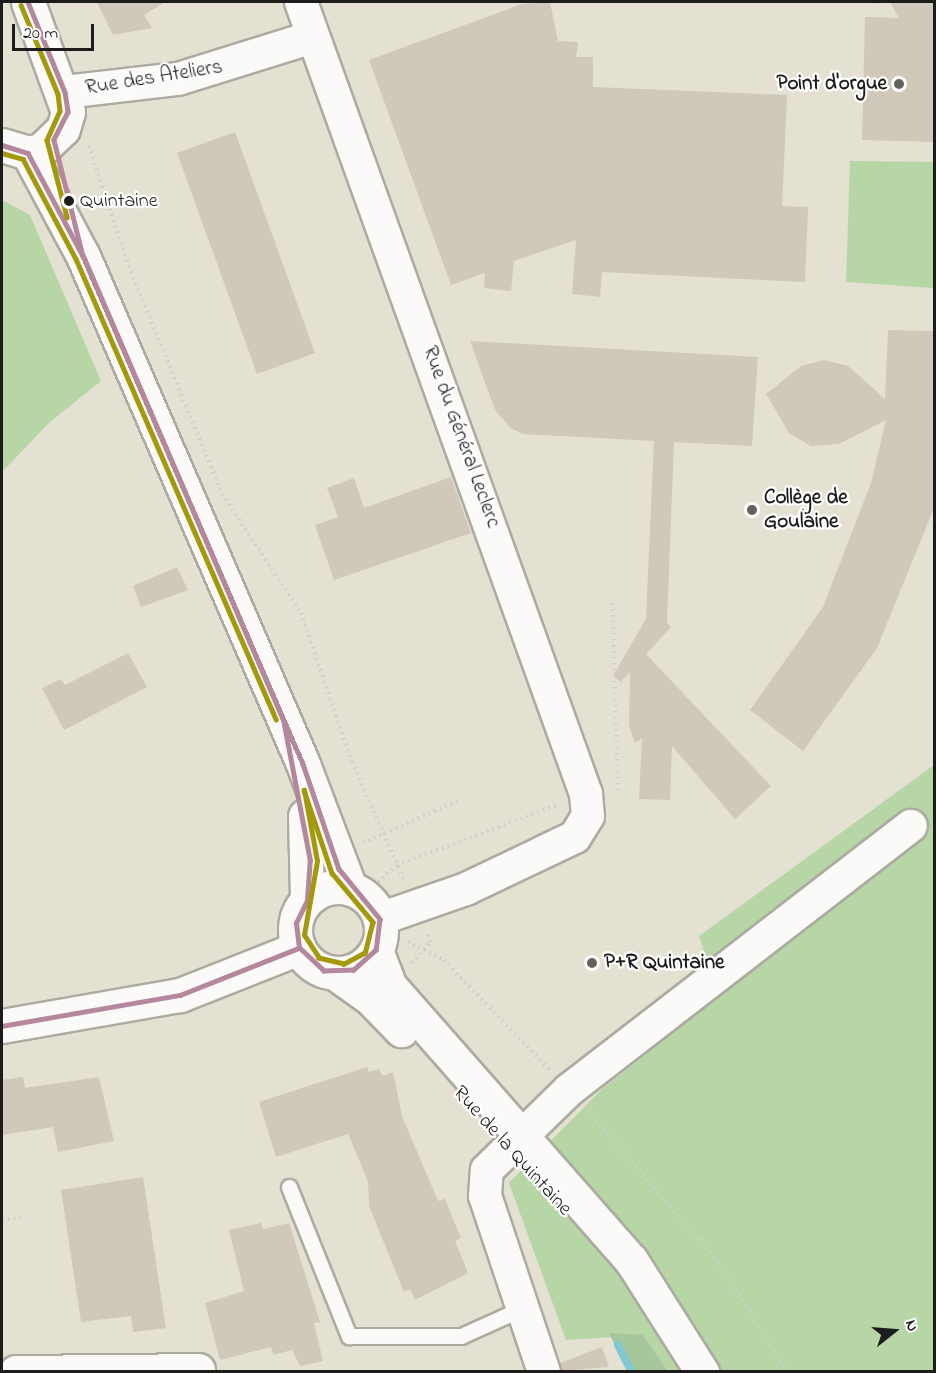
<!DOCTYPE html>
<html>
<head>
<meta charset="utf-8">
<style>
  body { margin:0 }
  #map { position:relative; width:936px; height:1373px; overflow:hidden; background:#e4e1d2; font-family:"Indie Flower",sans-serif }
  div>[style] { position:absolute }
  .green>* { inset:0; background:#b6d6a6 }
  .forest>* { inset:0; background:#a6c69c }
  .stream>* { height:8px; margin:-4px; padding:0 4px; transform-origin:4px; border-radius:4px; background:#7ec8ce }
  .building>* { inset:0; background:#d0c8ba }
  .path>* { height:4px; margin-top:-2px; transform-origin:0; background:repeating-linear-gradient(90deg,#d0ceca 0 1.5px,transparent 0 6px) }
  .roads { filter:drop-shadow(2px 0 #acaba1) drop-shadow(-2px 0 #acaba1) drop-shadow(0 2px #acaba1) drop-shadow(0 -2px #acaba1) }
  .lane>* { height:15px; margin:-7.5px; padding:0 7.5px; transform-origin:7.5px; border-radius:7.5px; background:#fbfaf8 }
  .street>* { height:32px; margin:-16px; padding:0 16px; transform-origin:16px; border-radius:16px; background:#fbfaf8 }
  .secondary>* { height:33px; margin:-16.5px; padding:0 16.5px; transform-origin:16.5px; border-radius:16.5px; background:#fbfaf8 }
  .secondary>.ring { margin:-16.5px; padding:0; box-sizing:content-box; background:none; border:33px solid #fbfaf8; border-radius:50% }
  .bus-1>* { height:4.5px; margin:-2.25px; padding:0 2.25px; transform-origin:2.25px; border-radius:2.25px; background:#b4879c }
  .bus-2>* { height:4.5px; margin:-2.25px; padding:0 2.25px; transform-origin:2.25px; border-radius:2.25px; background:#a4990b }
  .dots>* { width:16px; height:16px; translate:-50% -50%; box-sizing:border-box; border:3px solid #fff; border-radius:50% }
  span { translate:-50% -50%; white-space:nowrap; text-align:center; line-height:1.15; -webkit-text-stroke:4.5px #fff; paint-order:stroke }
  .bus-label { font-size:20px; color:#1c1c1c }
  .left { translate:0 -50%; text-align:left }
  .street-label { font-size:21px; color:#1c1c1c }
  .poi-label { font-size:21px; color:#1c1c1c; font-weight:700 }
  .right { translate:-100% -50%; text-align:right }
  .frame { position:absolute; inset:0; border:3px solid #1c1c1c; pointer-events:none }
  .north { position:absolute; left:864px; top:1301px; width:60px; height:60px; -webkit-text-stroke:4px #fff; paint-order:stroke; rotate:73deg; font-size:16px; font-weight:700; line-height:24px; text-align:center; color:#1c1c1c }
  .north::after { content:''; display:block; margin:auto; width:21px; height:27px; background:#1c1c1c; clip-path:polygon(50% 0,100% 100%,50% 72%,0 100%) }
  .scale { position:absolute; left:12px; top:24px; width:82px; height:27px; box-sizing:border-box; border:3px solid #1c1c1c; border-top:0; padding-left:8px; font-size:18px; line-height:21px; white-space:nowrap; color:#1c1c1c; -webkit-text-stroke:4px #fff; paint-order:stroke }
</style>
</head>
<body>
<div id="map">
  <div class="green">
    <i style="clip-path:polygon(850px 161px,934px 162px,934px 288px,846px 282px)"></i>
    <i style="clip-path:polygon(2px 200px,30px 215px,101px 381px,50px 422px,2px 472px)"></i>
    <i style="clip-path:polygon(934px 765px,934px 1371px,668px 1371px,643px 1335px,566px 1340px,509px 1183px,601px 1090px,720px 996px,699px 936px)"></i>
  </div>
  <div class="forest">
    <i style="clip-path:polygon(609px 1333px,643px 1335px,668px 1371px,627px 1371px)"></i>
  </div>
  <div class="stream">
    <i style="left:618px;top:1345px;width:30px;rotate:63deg"></i>
  </div>
  <div class="building">
    <i style="clip-path:polygon(97px 2px,165px 2px,144px 15px,152px 28px,113px 35px)"></i>
    <i style="clip-path:polygon(550px 2px,558px 41px,578px 42px,576px 57px,593px 57px,593px 87px,787px 95px,782px 206px,808px 207px,805px 282px,602px 272px,600px 297px,572px 294px,576px 240px,514px 261px,511px 291px,484px 288px,485px 273px,451px 285px,369px 60px,522px 4px)"></i>
    <i style="clip-path:polygon(890px 2px,934px 2px,934px 142px,862px 140px,865px 17px,899px 18px)"></i>
    <i style="clip-path:polygon(235px 132px,315px 353px,257px 374px,177px 153px)"></i>
    <i style="clip-path:polygon(888px 330px,934px 331px,934px 508px,877px 648px,803px 751px,750px 710px,823px 607px,871px 483px,886px 420px,839px 444px,811px 446px,789px 433px,766px 394px,801px 366px,824px 360px,848px 366px,885px 399px)"></i>
    <i style="clip-path:polygon(470px 341px,758px 357px,752px 446px,674px 442px,667px 623px,671px 627px,646px 654px,771px 786px,735px 819px,672px 746px,670px 800px,639px 799px,642px 738px,635px 743px,629px 725px,630px 672px,621px 682px,613px 676px,646px 619px,654px 441px,523px 434px,511px 428px,495px 410px)"></i>
    <i style="clip-path:polygon(451px 477px,471px 533px,334px 580px,315px 525px,338px 517px,327px 488px,354px 478px,364px 508px)"></i>
    <i style="clip-path:polygon(177px 567px,188px 590px,141px 607px,133px 586px)"></i>
    <i style="clip-path:polygon(128px 653px,147px 687px,64px 730px,42px 688px,61px 679px,65px 685px)"></i>
    <i style="clip-path:polygon(367px 1067px,369px 1072px,379px 1069px,382px 1076px,393px 1072px,402px 1116px,438px 1201px,445px 1199px,461px 1238px,455px 1241px,468px 1273px,415px 1300px,410px 1289px,404px 1292px,369px 1206px,368px 1181px,348px 1134px,276px 1157px,259px 1102px)"></i>
    <i style="clip-path:polygon(23px 1077px,25px 1088px,99px 1077px,114px 1141px,58px 1152px,53px 1127px,2px 1135px,2px 1080px)"></i>
    <i style="clip-path:polygon(143px 1177px,166px 1328px,133px 1332px,131px 1316px,81px 1322px,61px 1190px)"></i>
    <i style="clip-path:polygon(261px 1223px,263px 1229px,289px 1223px,320px 1322px,314px 1323px,323px 1361px,300px 1366px,292px 1350px,273px 1355px,271px 1347px,220px 1360px,205px 1303px,244px 1291px,229px 1230px)"></i>
    <i style="clip-path:polygon(602px 1347px,609px 1367px,561px 1371px,560px 1363px)"></i>
  </div>
  <div class="path">
    <i style="left:877px;top:2px;width:2px;rotate:63deg"></i>
    <i style="left:89px;top:146px;width:133px;rotate:71.6deg"></i>
    <i style="left:131px;top:272px;width:240px;rotate:67.7deg"></i>
    <i style="left:222px;top:494px;width:143px;rotate:56.4deg"></i>
    <i style="left:301px;top:613px;width:157px;rotate:71.1deg"></i>
    <i style="left:352px;top:762px;width:129px;rotate:66.2deg"></i>
    <i style="left:613px;top:603px;width:189px;rotate:88.5deg"></i>
    <i style="left:363px;top:843px;width:105px;rotate:-24.1deg"></i>
    <i style="left:378px;top:882px;width:25px;rotate:-42deg"></i>
    <i style="left:397px;top:865px;width:171px;rotate:-20.6deg"></i>
    <i style="left:408px;top:942px;width:40px;rotate:26.6deg"></i>
    <i style="left:444px;top:960px;width:153px;rotate:46.1deg"></i>
    <i style="left:412px;top:963px;width:28px;rotate:-49deg"></i>
    <i style="left:430px;top:942px;width:9px;rotate:-108deg"></i>
    <i style="left:588px;top:1111px;width:202px;rotate:49.2deg"></i>
    <i style="left:720px;top:1264px;width:127px;rotate:58.2deg"></i>
    <i style="left:2px;top:1220px;width:20px;rotate:-9deg"></i>
  </div>
  <div class="roads">
    <div class="lane">
      <i style="left:289px;top:1187px;width:161px;rotate:68.1deg"></i>
      <i style="left:349px;top:1336px;width:112px"></i>
      <i style="left:461px;top:1336px;width:68px;rotate:-24.3deg"></i>
    </div>
    <div class="street">
      <i style="left:301px;top:2px;width:842px;rotate:70.21deg"></i>
      <i style="left:586px;top:794px;width:22px;rotate:85deg"></i>
      <i style="left:588px;top:816px;width:25px;rotate:122deg"></i>
      <i style="left:575px;top:837px;width:121px;rotate:154.5deg"></i>
      <i style="left:466px;top:889px;width:91px;rotate:160.8deg"></i>
      <i style="left:65px;top:92px;width:114px;rotate:-6.6deg"></i>
      <i style="left:178px;top:79px;width:138px;rotate:-17.3deg"></i>
      <i style="left:16px;top:1372px;width:183px;rotate:-0.6deg"></i>
      <i style="left:544px;top:1372px;width:186px;rotate:-108.5deg"></i>
      <i style="left:485px;top:1196px;width:26px;rotate:-86deg"></i>
      <i style="left:487px;top:1170px;width:115px;rotate:-44.3deg"></i>
      <i style="left:569px;top:1090px;width:432px;rotate:-37.7deg"></i>
    </div>
    <div class="secondary">
      <i style="left:2px;top:145px;width:27px;rotate:17deg"></i>
      <i style="left:28px;top:153px;width:13px;rotate:-13deg"></i>
      <i style="left:41px;top:150px;width:30px;rotate:-44deg"></i>
      <i style="left:63px;top:129px;width:18px;rotate:-74deg"></i>
      <i style="left:68px;top:112px;width:117px;rotate:-110deg"></i>
      <i style="left:28px;top:153px;width:117px;rotate:61.9deg"></i>
      <i style="left:83px;top:256px;width:554px;rotate:66.58deg"></i>
      <i style="left:303px;top:764px;width:133px;rotate:69.2deg"></i>
      <i style="left:305px;top:816px;width:84px;rotate:88.6deg"></i>
      <i class="ring" style="left:295px;top:887px;width:53px;height:53px"></i>
      <i style="left:376px;top:950px;width:39px;rotate:69deg"></i>
      <i style="left:390px;top:986px;width:365px;rotate:48.7deg"></i>
      <i style="left:631px;top:1260px;width:133px;rotate:57.6deg"></i>
      <i style="left:335px;top:973px;width:43px;rotate:35.5deg"></i>
      <i style="left:370px;top:998px;width:45px;rotate:45.9deg"></i>
      <i style="left:2px;top:1026px;width:181px;rotate:-9.9deg"></i>
      <i style="left:180px;top:995px;width:128px;rotate:-21.6deg"></i>
    </div>
  </div>
  <div class="bus-1">
    <i style="left:28px;top:2px;width:97px;rotate:67.7deg"></i>
    <i style="left:65px;top:92px;width:20px;rotate:81deg"></i>
    <i style="left:68px;top:112px;width:31px;rotate:117deg"></i>
    <i style="left:54px;top:140px;width:120px;rotate:76deg"></i>
    <i style="left:2px;top:145px;width:27px;rotate:17deg"></i>
    <i style="left:28px;top:153px;width:117px;rotate:61.9deg"></i>
    <i style="left:83px;top:256px;width:554px;rotate:66.58deg"></i>
    <i style="left:303px;top:764px;width:111px;rotate:71.1deg"></i>
    <i style="left:339px;top:869px;width:65px;rotate:50.6deg"></i>
    <i style="left:380px;top:919px;width:31px;rotate:97deg"></i>
    <i style="left:376px;top:950px;width:30px;rotate:138deg"></i>
    <i style="left:354px;top:970px;width:30px;rotate:178deg"></i>
    <i style="left:324px;top:971px;width:34px;rotate:-137deg"></i>
    <i style="left:299px;top:948px;width:25px;rotate:-97deg"></i>
    <i style="left:296px;top:923px;width:25px;rotate:-64deg"></i>
    <i style="left:307px;top:900px;width:39px;rotate:-86deg"></i>
    <i style="left:310px;top:861px;width:144px;rotate:-100.8deg"></i>
    <i style="left:283px;top:720px;width:505px;rotate:-113.32deg"></i>
    <i style="left:2px;top:1026px;width:181px;rotate:-9.9deg"></i>
    <i style="left:180px;top:995px;width:128px;rotate:-21.6deg"></i>
  </div>
  <div class="bus-2">
    <i style="left:21px;top:5px;width:96px;rotate:67.4deg"></i>
    <i style="left:58px;top:94px;width:17px;rotate:83deg"></i>
    <i style="left:60px;top:111px;width:32px;rotate:114deg"></i>
    <i style="left:47px;top:140px;width:80px;rotate:75.4deg"></i>
    <i style="left:2px;top:153px;width:22px;rotate:16deg"></i>
    <i style="left:23px;top:159px;width:113px;rotate:62.1deg"></i>
    <i style="left:76px;top:259px;width:502px;rotate:66.5deg"></i>
    <i style="left:304px;top:790px;width:88px;rotate:71.4deg"></i>
    <i style="left:332px;top:873px;width:64px;rotate:50.1deg"></i>
    <i style="left:373px;top:922px;width:32px;rotate:104deg"></i>
    <i style="left:365px;top:953px;width:24px;rotate:152deg"></i>
    <i style="left:344px;top:964px;width:26px;rotate:-167deg"></i>
    <i style="left:319px;top:958px;width:27px;rotate:-123deg"></i>
    <i style="left:304px;top:935px;width:75px;rotate:-80deg"></i>
    <i style="left:317px;top:861px;width:72px;rotate:-100.4deg"></i>
  </div>
  <div class="dots">
    <i style="left:899px;top:84px;background:#62615c"></i>
    <i style="left:69px;top:201px;background:#1c1c1c"></i>
    <i style="left:752px;top:510px;background:#62615c"></i>
    <i style="left:592px;top:963px;background:#62615c"></i>
  </div>
  <div class="bus-label">
    <span class="left" style="left:80px;top:201px">Quintaine</span>
  </div>
  <div class="street-label">
    <span style="left:154px;top:78px;rotate:-9deg">Rue des Ateliers</span>
    <span style="left:461px;top:437px;rotate:70deg">Rue du Général Leclerc</span>
    <span style="left:512px;top:1151px;rotate:48deg">Rue de la Quintaine</span>
  </div>
  <div class="poi-label">
    <span class="right" style="left:887px;top:84px">Point d'orgue</span>
    <span class="left" style="left:764px;top:510px">Collège de<br>Goulaine</span>
    <span class="left" style="left:604px;top:963px">P+R Quintaine</span>
  </div>
  <div class="frame"></div>
  <div class="north">N</div>
  <div class="scale">20 m</div>
</div>
</body>
</html>
